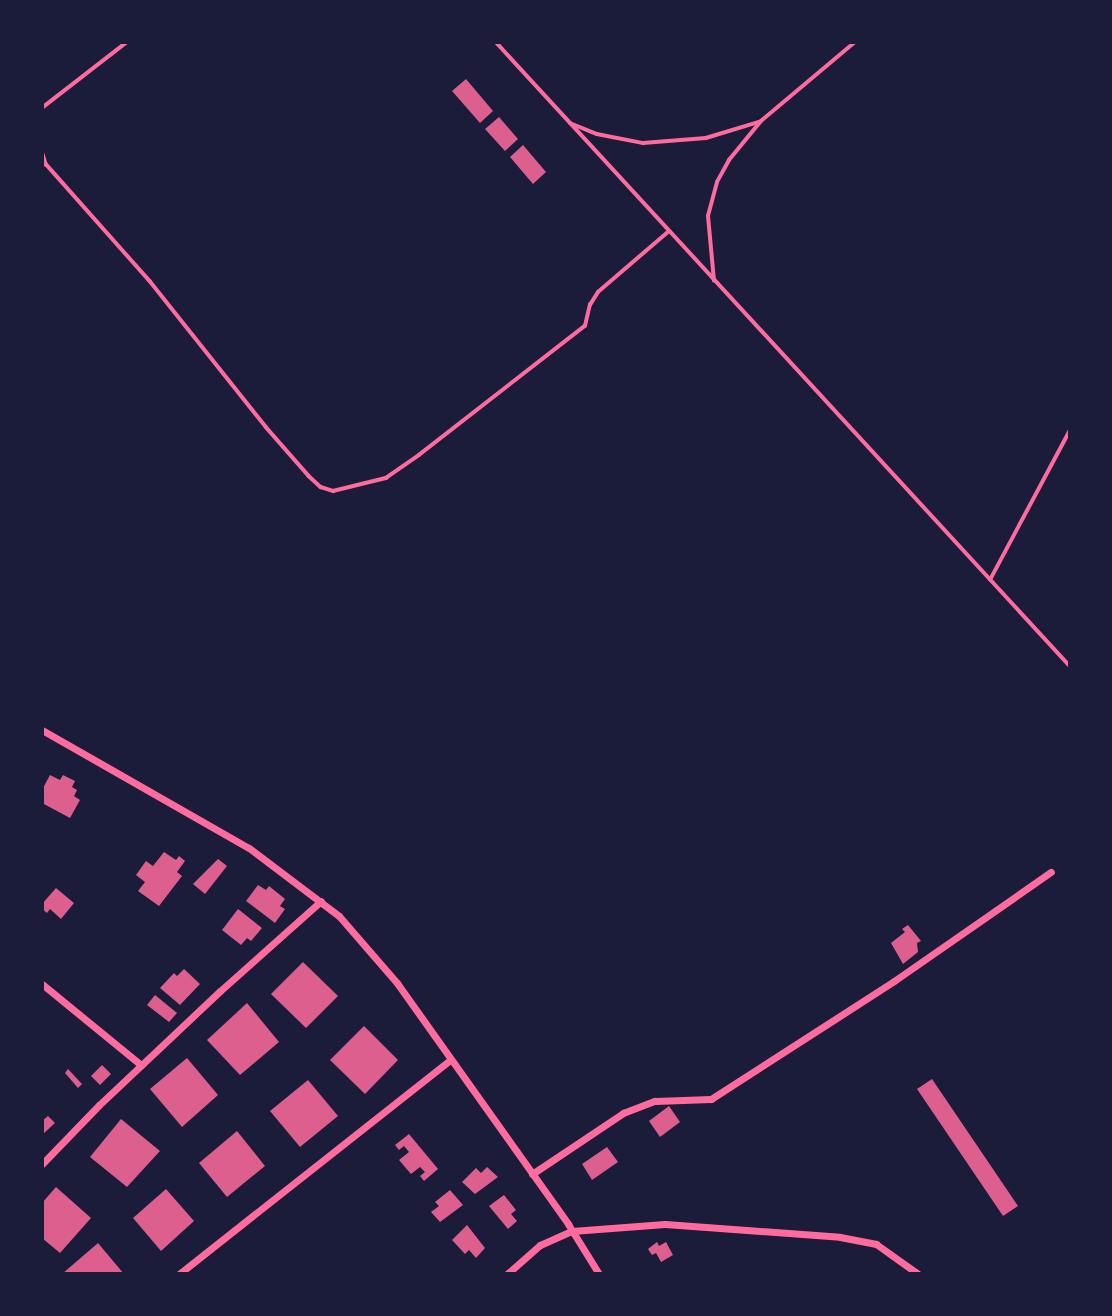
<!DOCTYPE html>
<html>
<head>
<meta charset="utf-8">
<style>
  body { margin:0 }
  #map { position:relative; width:1112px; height:1316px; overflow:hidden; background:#1b1b3a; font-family:"Times New Roman",serif }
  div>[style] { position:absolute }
  .building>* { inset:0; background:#dd5f8e }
  .service>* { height:3.5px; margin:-1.75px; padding:0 1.75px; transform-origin:1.75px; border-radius:1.75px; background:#ff6b9d }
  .minor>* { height:7px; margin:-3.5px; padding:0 3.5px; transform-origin:3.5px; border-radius:3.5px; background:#ff6b9d }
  span { translate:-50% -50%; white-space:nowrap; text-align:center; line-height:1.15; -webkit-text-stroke:7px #1b1b3a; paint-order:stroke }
  .frame { position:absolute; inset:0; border:44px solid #1b1b3a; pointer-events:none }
</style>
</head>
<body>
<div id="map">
  <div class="building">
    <i style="clip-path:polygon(466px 79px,493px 111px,480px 123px,452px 91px)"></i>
    <i style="clip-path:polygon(499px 117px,518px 139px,505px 151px,485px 129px)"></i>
    <i style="clip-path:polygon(523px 145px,546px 172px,533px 184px,510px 157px)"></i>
    <i style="clip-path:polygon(50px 775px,60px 780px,63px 775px,75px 781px,72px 787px,77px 790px,74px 796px,80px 800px,70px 818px,42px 803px,42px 790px)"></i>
    <i style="clip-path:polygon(164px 852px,176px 860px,179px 856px,185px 861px,177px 872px,182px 876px,159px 906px,138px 891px,145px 882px,136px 875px,146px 861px,153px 866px)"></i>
    <i style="clip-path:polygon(218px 859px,227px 866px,205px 894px,193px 884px)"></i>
    <i style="clip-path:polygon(258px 885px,266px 890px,269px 886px,285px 899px,280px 906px,285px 909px,275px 923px,246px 901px)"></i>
    <i style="clip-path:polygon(56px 888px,74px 903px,61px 919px,50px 909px,47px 913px,42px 909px,42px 904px)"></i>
    <i style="clip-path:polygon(238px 909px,262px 928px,251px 941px,247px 938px,241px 945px,222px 930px)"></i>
    <i style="clip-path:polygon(908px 925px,921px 941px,917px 943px,918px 952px,903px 964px,891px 943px,905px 932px,902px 929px)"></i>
    <i style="clip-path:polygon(303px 962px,338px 996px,306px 1028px,271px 994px)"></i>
    <i style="clip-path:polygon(184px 969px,200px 984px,180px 1005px,160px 988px,174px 973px,177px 976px)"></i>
    <i style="clip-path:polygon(155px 995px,177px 1013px,169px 1022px,147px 1005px)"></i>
    <i style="clip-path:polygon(247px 1003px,279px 1042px,240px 1075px,207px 1040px)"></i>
    <i style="clip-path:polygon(364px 1026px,398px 1060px,365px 1094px,330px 1060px)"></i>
    <i style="clip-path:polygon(187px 1058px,218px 1095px,182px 1127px,150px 1089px)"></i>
    <i style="clip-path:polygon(102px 1065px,111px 1074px,100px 1085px,91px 1076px)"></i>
    <i style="clip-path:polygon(68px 1069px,82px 1084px,78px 1088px,65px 1073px)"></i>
    <i style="clip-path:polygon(932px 1079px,1018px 1206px,1003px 1216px,917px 1089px)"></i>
    <i style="clip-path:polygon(308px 1080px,338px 1116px,300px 1147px,270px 1111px)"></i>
    <i style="clip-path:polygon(669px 1106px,680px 1122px,660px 1137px,649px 1121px)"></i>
    <i style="clip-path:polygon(48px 1116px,55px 1123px,42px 1135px,42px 1121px)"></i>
    <i style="clip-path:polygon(121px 1119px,160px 1151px,127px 1187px,90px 1157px)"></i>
    <i style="clip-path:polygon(237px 1131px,265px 1166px,227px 1197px,199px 1163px)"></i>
    <i style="clip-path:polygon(409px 1134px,438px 1169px,424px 1181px,420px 1176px,425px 1172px,420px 1167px,411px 1174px,399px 1160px,409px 1152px,404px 1146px,399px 1150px,395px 1145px)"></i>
    <i style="clip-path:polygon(607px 1147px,618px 1162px,592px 1180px,582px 1164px)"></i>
    <i style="clip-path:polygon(487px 1167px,498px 1177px,475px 1194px,462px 1182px,476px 1168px,481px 1173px)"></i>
    <i style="clip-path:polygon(56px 1187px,91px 1218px,60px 1253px,42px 1238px,42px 1203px)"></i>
    <i style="clip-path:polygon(166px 1189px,194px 1221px,161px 1251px,133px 1218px)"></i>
    <i style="clip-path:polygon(450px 1190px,463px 1205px,440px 1222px,431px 1212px,439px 1206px,435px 1202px)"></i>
    <i style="clip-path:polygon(504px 1195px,516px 1210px,511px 1214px,517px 1221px,508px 1229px,489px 1206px)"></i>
    <i style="clip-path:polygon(467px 1225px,485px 1248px,476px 1258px,469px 1250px,465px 1254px,452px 1240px)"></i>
    <i style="clip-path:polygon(657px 1242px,659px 1246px,666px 1242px,673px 1255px,661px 1262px,656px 1253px,652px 1255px,648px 1249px)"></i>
    <i style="clip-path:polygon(98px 1243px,124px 1274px,62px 1274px)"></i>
  </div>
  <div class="service">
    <i style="left:496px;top:42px;width:848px;rotate:47.39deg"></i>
    <i style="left:42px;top:108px;width:108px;rotate:-37.8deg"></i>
    <i style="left:570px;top:123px;width:29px;rotate:22deg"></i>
    <i style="left:597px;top:134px;width:47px;rotate:11.1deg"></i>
    <i style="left:643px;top:143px;width:63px;rotate:-4.5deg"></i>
    <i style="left:706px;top:138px;width:55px;rotate:-16.8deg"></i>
    <i style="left:42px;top:151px;width:14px;rotate:73deg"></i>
    <i style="left:46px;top:164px;width:157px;rotate:48.4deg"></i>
    <i style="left:150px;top:281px;width:186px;rotate:51.5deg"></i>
    <i style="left:266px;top:427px;width:65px;rotate:48.7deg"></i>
    <i style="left:309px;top:476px;width:16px;rotate:43deg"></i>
    <i style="left:321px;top:487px;width:13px;rotate:18deg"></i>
    <i style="left:333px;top:491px;width:55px;rotate:-13.8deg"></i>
    <i style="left:386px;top:478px;width:40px;rotate:-34.9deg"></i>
    <i style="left:419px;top:455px;width:210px;rotate:-37.9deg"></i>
    <i style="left:585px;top:326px;width:22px;rotate:-77deg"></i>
    <i style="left:590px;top:305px;width:15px;rotate:-58deg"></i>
    <i style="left:598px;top:292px;width:92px;rotate:-40.6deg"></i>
    <i style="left:714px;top:281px;width:65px;rotate:-95.3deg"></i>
    <i style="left:708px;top:216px;width:35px;rotate:-75deg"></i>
    <i style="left:717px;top:182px;width:25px;rotate:-61deg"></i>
    <i style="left:729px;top:160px;width:50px;rotate:-50.6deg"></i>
    <i style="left:761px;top:121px;width:123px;rotate:-40deg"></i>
    <i style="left:990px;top:580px;width:170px;rotate:-61.9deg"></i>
  </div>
  <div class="minor">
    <i style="left:42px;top:730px;width:238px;rotate:29.7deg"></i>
    <i style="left:249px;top:848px;width:113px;rotate:37.1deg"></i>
    <i style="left:339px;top:916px;width:89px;rotate:49.1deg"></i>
    <i style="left:397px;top:983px;width:296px;rotate:54.6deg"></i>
    <i style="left:568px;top:1224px;width:59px;rotate:58.2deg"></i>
    <i style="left:42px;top:984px;width:128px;rotate:39.3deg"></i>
    <i style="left:42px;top:1164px;width:82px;rotate:-46deg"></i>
    <i style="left:99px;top:1105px;width:166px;rotate:-43.3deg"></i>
    <i style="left:220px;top:991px;width:135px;rotate:-41.7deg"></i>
    <i style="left:532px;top:1174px;width:110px;rotate:-33.8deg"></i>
    <i style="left:623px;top:1113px;width:34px;rotate:-21deg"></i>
    <i style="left:655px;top:1101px;width:56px;rotate:-2deg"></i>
    <i style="left:711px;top:1099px;width:218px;rotate:-32.8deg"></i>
    <i style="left:894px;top:981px;width:191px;rotate:-34.8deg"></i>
    <i style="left:179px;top:1274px;width:345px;rotate:-38.3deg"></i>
    <i style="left:507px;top:1274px;width:44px;rotate:-41.3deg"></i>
    <i style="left:540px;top:1245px;width:35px;rotate:-24deg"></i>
    <i style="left:572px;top:1231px;width:93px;rotate:-4.3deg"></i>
    <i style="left:665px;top:1224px;width:175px;rotate:4.2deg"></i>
    <i style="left:840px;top:1237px;width:37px;rotate:11deg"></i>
    <i style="left:876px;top:1244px;width:52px;rotate:35.5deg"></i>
  </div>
  <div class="frame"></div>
</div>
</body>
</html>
